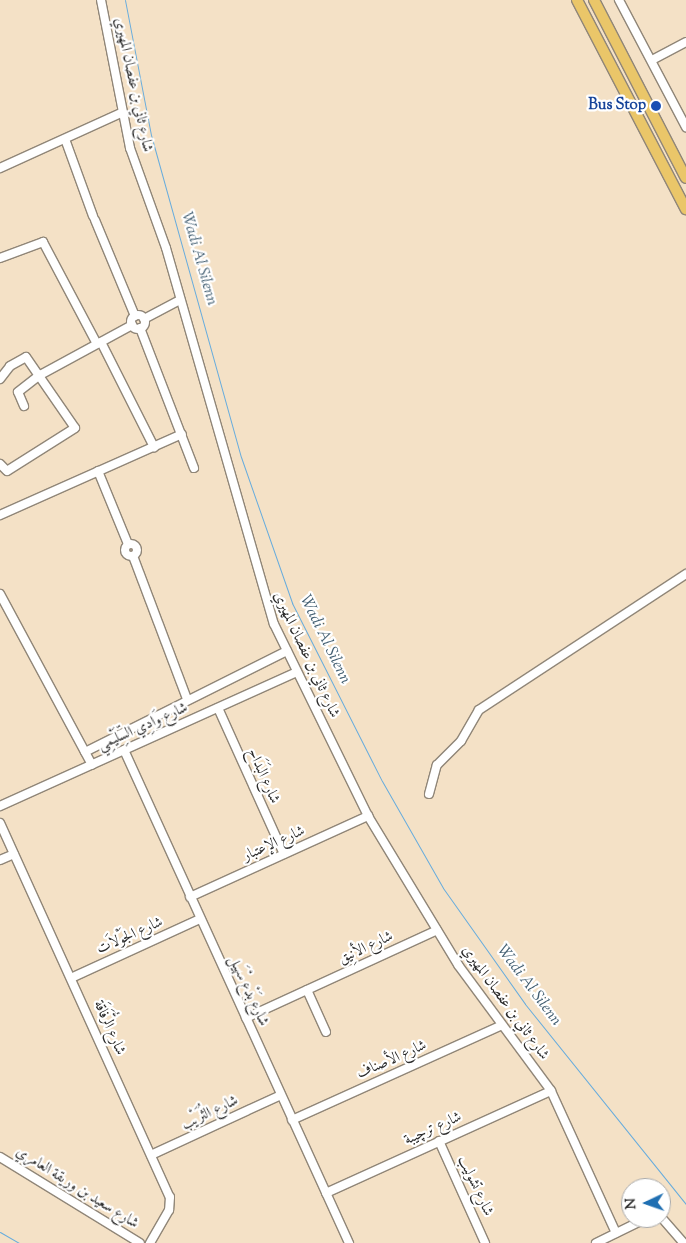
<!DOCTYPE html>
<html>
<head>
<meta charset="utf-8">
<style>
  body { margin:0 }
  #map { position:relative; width:686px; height:1243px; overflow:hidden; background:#f4e1c6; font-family:"Sorts Mill Goudy",Amiri,serif }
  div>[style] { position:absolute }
  .stream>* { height:1px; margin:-0.5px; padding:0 0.5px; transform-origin:0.5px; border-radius:0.5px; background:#67acdd }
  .roads { filter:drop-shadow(1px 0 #908678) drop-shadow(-1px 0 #908678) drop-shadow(0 1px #908678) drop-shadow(0 -1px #908678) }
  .minor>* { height:8px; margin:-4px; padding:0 4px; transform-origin:4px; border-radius:4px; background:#fff }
  .minor>.ring { margin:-4px; padding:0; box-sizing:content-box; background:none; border:8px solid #fff; border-radius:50% }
  .major>* { height:10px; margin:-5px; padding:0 5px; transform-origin:5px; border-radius:5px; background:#eac669 }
  .dots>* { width:14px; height:14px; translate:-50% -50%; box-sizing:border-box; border:2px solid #fff; border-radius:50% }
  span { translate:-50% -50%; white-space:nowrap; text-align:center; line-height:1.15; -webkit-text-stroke:4.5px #fff; paint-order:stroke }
  .street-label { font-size:15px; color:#2b2b2b }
  .transit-label { font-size:15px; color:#164399; font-weight:700 }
  .right { translate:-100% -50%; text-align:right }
  .water-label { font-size:16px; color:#435f72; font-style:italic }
  .north { position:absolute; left:621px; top:1178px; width:50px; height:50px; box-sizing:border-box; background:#fff; border:1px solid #aaa; border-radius:50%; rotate:267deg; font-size:14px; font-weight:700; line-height:20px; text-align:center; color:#2b2b2b }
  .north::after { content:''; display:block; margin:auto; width:18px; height:22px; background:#1f6fb2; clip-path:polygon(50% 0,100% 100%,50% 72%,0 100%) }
</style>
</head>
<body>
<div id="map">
  <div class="stream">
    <i style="left:125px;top:0;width:137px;rotate:79.1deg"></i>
    <i style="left:151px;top:135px;width:334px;rotate:74.4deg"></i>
    <i style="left:241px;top:457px;width:155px;rotate:70.7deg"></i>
    <i style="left:292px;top:603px;width:199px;rotate:63.2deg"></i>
    <i style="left:382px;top:781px;width:123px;rotate:60.3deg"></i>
    <i style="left:443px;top:888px;width:142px;rotate:54.7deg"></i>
    <i style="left:525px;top:1004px;width:257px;rotate:51.2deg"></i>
    <i style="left:0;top:1232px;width:22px;rotate:30deg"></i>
  </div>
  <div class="roads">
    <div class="minor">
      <i style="left:101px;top:0;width:151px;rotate:78.9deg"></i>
      <i style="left:130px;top:148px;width:106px;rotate:70.2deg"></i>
      <i style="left:166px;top:248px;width:391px;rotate:74deg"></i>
      <i style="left:274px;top:624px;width:214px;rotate:63.9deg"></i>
      <i style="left:368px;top:816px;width:175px;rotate:58.8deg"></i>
      <i style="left:459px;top:966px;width:155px;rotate:53.6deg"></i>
      <i style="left:551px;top:1091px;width:156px;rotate:65.4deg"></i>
      <i style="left:619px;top:0;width:144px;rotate:62.2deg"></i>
      <i style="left:652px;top:60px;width:38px;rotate:-28deg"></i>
      <i style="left:65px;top:139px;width:82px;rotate:70deg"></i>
      <i style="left:0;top:168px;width:135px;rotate:-24.5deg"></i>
      <i style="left:95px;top:220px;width:104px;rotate:67.4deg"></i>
      <i style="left:0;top:258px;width:46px;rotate:-20.4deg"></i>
      <i style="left:43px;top:242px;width:115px;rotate:62.1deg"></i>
      <i class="ring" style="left:131px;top:315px;width:6px;height:6px"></i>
      <i style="left:144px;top:319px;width:38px;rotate:-28deg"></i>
      <i style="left:140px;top:328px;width:150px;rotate:68.9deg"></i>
      <i style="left:101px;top:342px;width:118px;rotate:63.2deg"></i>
      <i style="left:0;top:379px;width:16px;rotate:-52deg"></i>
      <i style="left:10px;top:366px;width:18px;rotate:-29deg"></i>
      <i style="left:26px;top:357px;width:86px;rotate:55.4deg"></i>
      <i style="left:75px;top:428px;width:80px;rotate:147.7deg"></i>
      <i style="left:7px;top:471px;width:10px;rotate:-135deg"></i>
      <i style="left:24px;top:406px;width:15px;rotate:-113deg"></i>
      <i style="left:18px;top:392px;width:28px;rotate:-38deg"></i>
      <i style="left:40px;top:375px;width:105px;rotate:-28.5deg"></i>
      <i style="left:98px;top:471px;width:79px;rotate:67.7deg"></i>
      <i style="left:0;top:515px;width:199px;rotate:-24deg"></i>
      <i class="ring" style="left:125px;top:544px;width:4px;height:4px"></i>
      <i style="left:133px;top:556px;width:153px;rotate:69.3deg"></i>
      <i style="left:0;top:594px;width:194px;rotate:61.7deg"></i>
      <i style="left:218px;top:708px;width:160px;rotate:65.7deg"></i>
      <i style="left:124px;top:750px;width:542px;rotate:65.47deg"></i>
      <i style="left:85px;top:752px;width:226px;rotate:-26.6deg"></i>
      <i style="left:429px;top:794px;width:30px;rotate:-75deg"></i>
      <i style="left:437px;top:765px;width:34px;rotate:-45deg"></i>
      <i style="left:461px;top:741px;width:36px;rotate:-60deg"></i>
      <i style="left:479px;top:710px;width:248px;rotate:-33.3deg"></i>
      <i style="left:0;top:806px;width:326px;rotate:-24.3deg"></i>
      <i style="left:0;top:823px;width:411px;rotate:65.6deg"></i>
      <i style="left:170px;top:1197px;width:13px;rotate:94deg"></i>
      <i style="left:169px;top:1210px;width:38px;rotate:120deg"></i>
      <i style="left:0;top:860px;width:15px;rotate:-23deg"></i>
      <i style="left:190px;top:897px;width:196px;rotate:-24.5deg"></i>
      <i style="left:71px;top:978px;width:142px;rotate:-24.6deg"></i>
      <i style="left:307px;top:990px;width:46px;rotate:65.7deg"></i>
      <i style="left:246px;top:1018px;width:210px;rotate:-24.7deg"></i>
      <i style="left:292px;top:1120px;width:230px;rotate:-24.3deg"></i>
      <i style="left:439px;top:1141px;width:112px;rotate:65.7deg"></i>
      <i style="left:151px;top:1155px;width:143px;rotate:-24.8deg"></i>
      <i style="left:0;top:1157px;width:164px;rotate:31.6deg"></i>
      <i style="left:326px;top:1193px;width:247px;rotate:-24.4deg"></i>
      <i style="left:661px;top:1217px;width:35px;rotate:49deg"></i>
      <i style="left:596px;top:1243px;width:57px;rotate:-26.1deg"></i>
    </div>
    <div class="major">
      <i style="left:577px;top:0;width:236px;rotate:62.5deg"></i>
      <i style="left:594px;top:0;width:200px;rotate:62.7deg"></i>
    </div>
  </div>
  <div class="dots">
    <i style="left:656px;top:106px;background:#1a4fb4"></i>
  </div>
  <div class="street-label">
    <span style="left:133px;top:85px;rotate:78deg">شارع ثاني بن عفصان المهيري</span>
    <span style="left:306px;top:655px;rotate:65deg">شارع ثاني بن عفصان المهيري</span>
    <span style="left:143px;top:727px;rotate:-24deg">شارع وَادِي السِّلَيْمِي</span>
    <span style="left:263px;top:776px;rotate:66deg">شارع البَدَاح</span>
    <span style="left:274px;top:844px;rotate:-24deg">شارع الإعتبار</span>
    <span style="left:130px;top:936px;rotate:-24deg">شارع الجَوْلاَت</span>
    <span style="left:366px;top:948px;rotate:-25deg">شارع الأنِيق</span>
    <span style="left:248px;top:991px;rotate:65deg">شارع بَدْع سْهَيل</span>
    <span style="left:505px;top:1003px;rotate:54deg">شارع ثاني بن عفصان المهيري</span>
    <span style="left:109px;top:1028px;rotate:66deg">شارع الرُّفَاقَة</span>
    <span style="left:392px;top:1060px;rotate:-24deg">شارع الأصناف</span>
    <span style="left:210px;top:1113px;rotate:-25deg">شارع الثُرَيْب</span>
    <span style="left:433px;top:1129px;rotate:-24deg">شارع ترچيبة</span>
    <span style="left:475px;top:1186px;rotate:65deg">شارع تشوليب</span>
    <span style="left:77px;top:1188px;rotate:32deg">شارع سعيد بن وريقة العامري</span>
  </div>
  <div class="transit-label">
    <span class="right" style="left:646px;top:106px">Bus Stop</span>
  </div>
  <div class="water-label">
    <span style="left:198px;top:259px;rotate:74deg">Wadi Al Silenn</span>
    <span style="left:324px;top:640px;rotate:64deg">Wadi Al Silenn</span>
    <span style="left:528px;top:986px;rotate:53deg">Wadi Al Silenn</span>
  </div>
  <div class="north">N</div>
</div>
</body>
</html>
